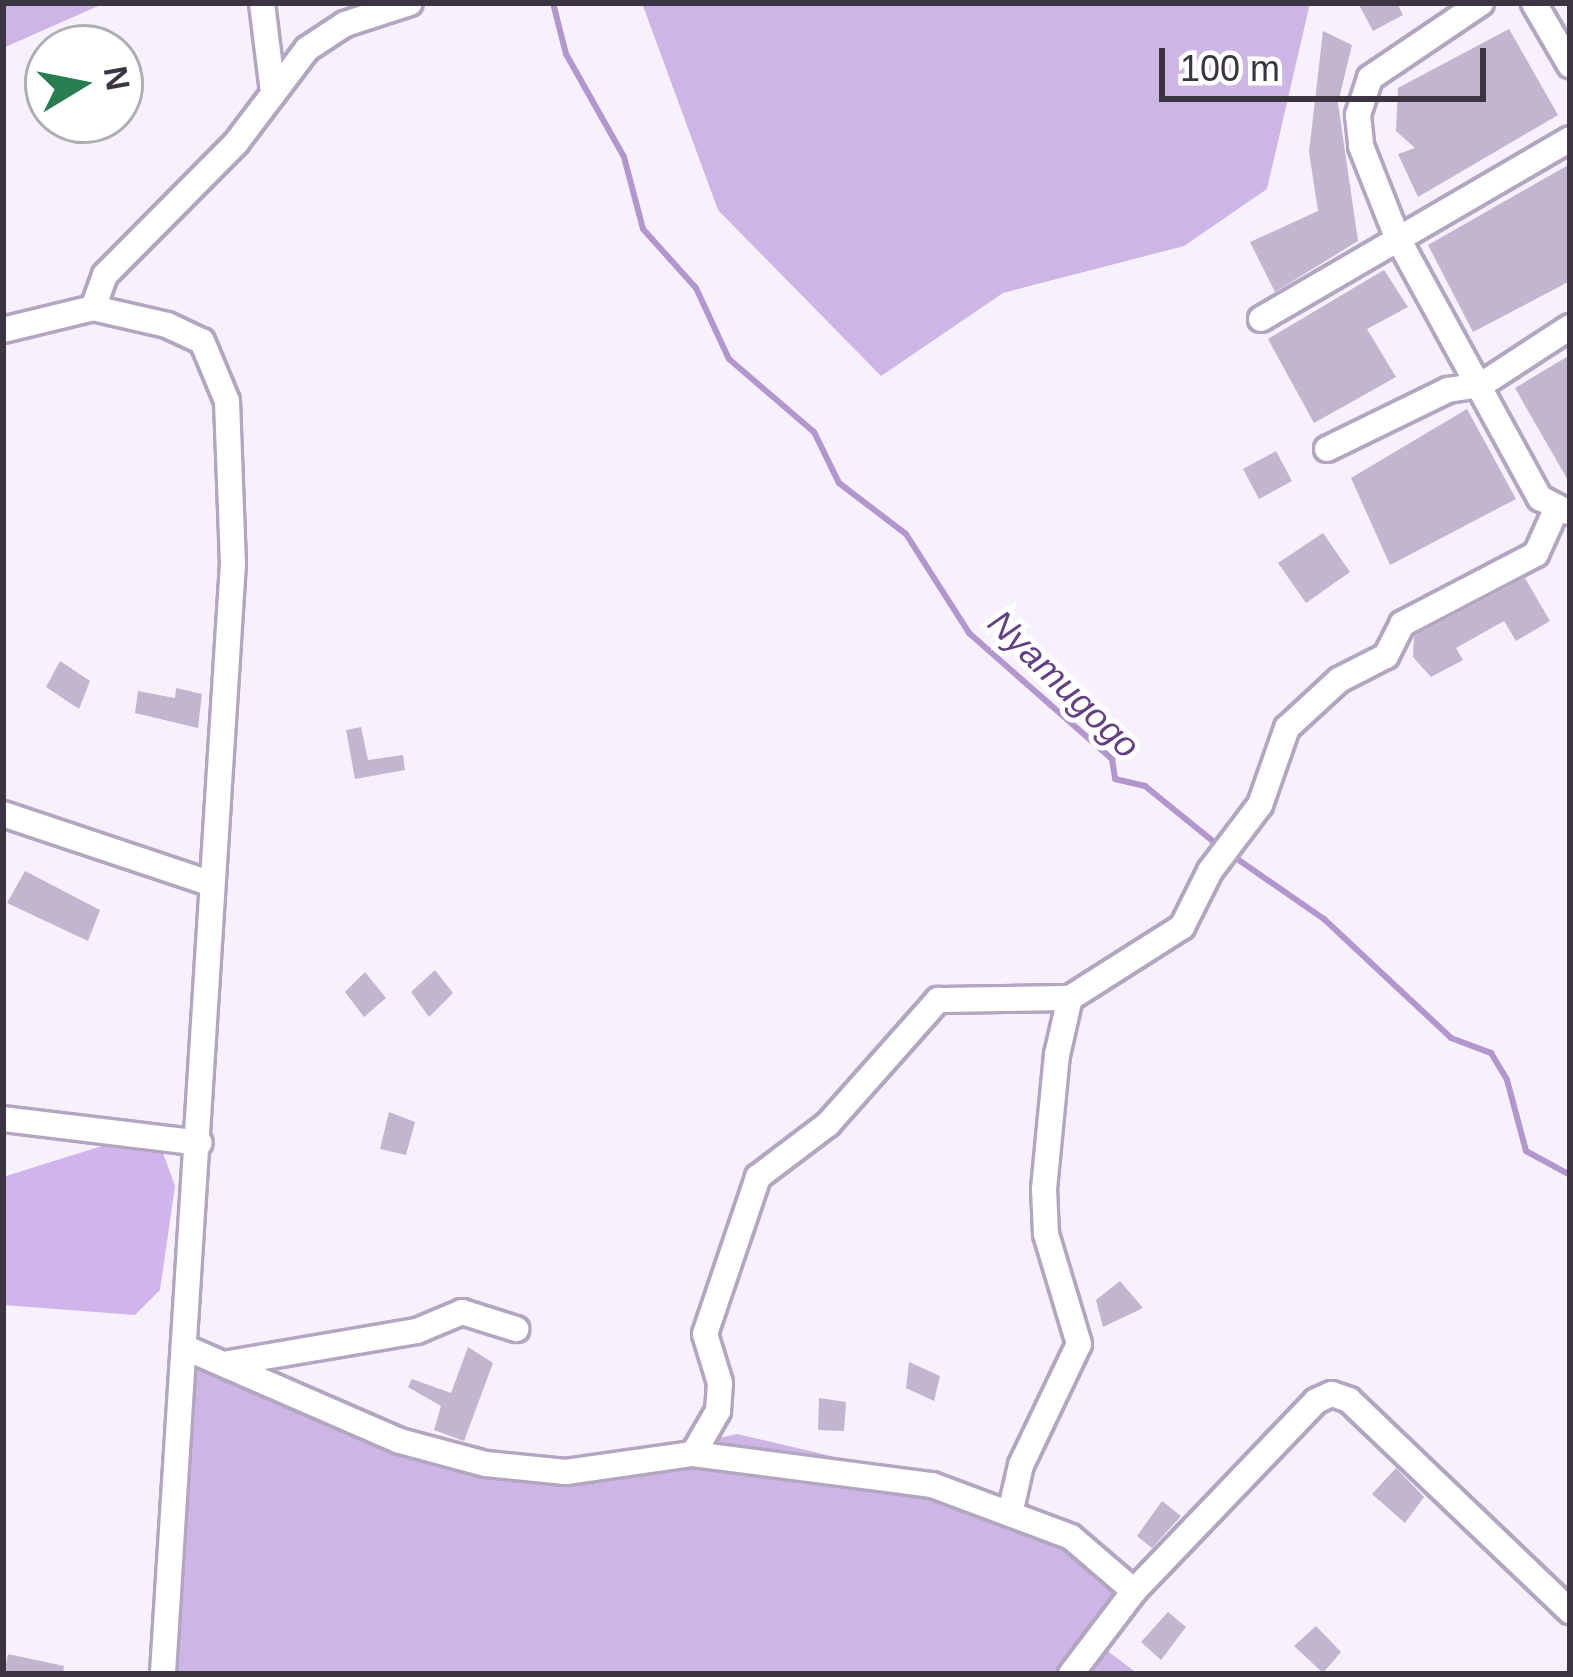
<!DOCTYPE html>
<html>
<head>
<meta charset="utf-8">
<style>
  body { margin:0 }
  #map { position:relative; width:1573px; height:1677px; overflow:hidden; background:#f6f1fc; font-family:Arial,sans-serif }
  div>[style] { position:absolute }
  .green>* { inset:0; background:#cdb5e6 }
  .forest>* { inset:0; background:#d0b5ed }
  .stream>* { height:6px; margin:-3px; padding:0 3px; transform-origin:3px; border-radius:3px; background:#b197cd }
  .building>* { inset:0; background:#c2b5d0 }
  .roads { filter:drop-shadow(3px 0 #b2a6c0) drop-shadow(-3px 0 #b2a6c0) drop-shadow(0 3px #b2a6c0) drop-shadow(0 -3px #b2a6c0) }
  .minor>* { height:24px; margin:-12px; padding:0 12px; transform-origin:12px; border-radius:12px; background:#fff }
  span { translate:-50% -50%; white-space:nowrap; text-align:center; line-height:1.15; -webkit-text-stroke:10px #fff; paint-order:stroke }
  .water-label { font-size:36px; color:#633f83; font-style:italic }
  .frame { position:absolute; inset:0; border:6px solid #3a3540; pointer-events:none }
  .north { position:absolute; left:24px; top:24px; width:120px; height:120px; box-sizing:border-box; background:#fff; border:3px solid #b0aeb3; border-radius:50%; rotate:80deg; font-size:33px; font-weight:700; line-height:48px; text-align:center; color:#3a3540 }
  .north::after { content:''; display:block; margin:auto; width:42px; height:54px; background:#287e51; clip-path:polygon(50% 0,100% 100%,50% 72%,0 100%) }
  .scale { position:absolute; left:1159px; top:48px; width:327px; height:54px; box-sizing:border-box; border:6px solid #3a3540; border-top:0; padding-left:15px; font-size:36px; line-height:42px; white-space:nowrap; color:#3a3540; -webkit-text-stroke:9px #fff; paint-order:stroke }
</style>
</head>
<body>
<div id="map">
  <div class="green">
    <i style="clip-path:polygon(3px 3px,105px 3px,3px 48px)"></i>
    <i style="clip-path:polygon(642px 3px,1310px 3px,1267px 189px,1184px 246px,1003px 293px,881px 376px,718px 210px)"></i>
    <i style="clip-path:polygon(185px 1324px,211px 1347px,423px 1441px,573px 1470px,737px 1434px,1027px 1502px,1145px 1596px,1105px 1649px,1138px 1674px,167px 1674px)"></i>
  </div>
  <div class="forest">
    <i style="clip-path:polygon(105px 1145px,163px 1153px,175px 1186px,160px 1290px,135px 1315px,3px 1305px,3px 1177px)"></i>
  </div>
  <div class="stream">
    <i style="left:553px;top:3px;width:53px;rotate:75.7deg"></i>
    <i style="left:566px;top:54px;width:118px;rotate:60.6deg"></i>
    <i style="left:624px;top:157px;width:74px;rotate:75.2deg"></i>
    <i style="left:643px;top:229px;width:79px;rotate:48.1deg"></i>
    <i style="left:696px;top:288px;width:78px;rotate:65.1deg"></i>
    <i style="left:729px;top:359px;width:112px;rotate:40.7deg"></i>
    <i style="left:814px;top:432px;width:57px;rotate:63.9deg"></i>
    <i style="left:839px;top:483px;width:84px;rotate:37.3deg"></i>
    <i style="left:906px;top:534px;width:117px;rotate:57.5deg"></i>
    <i style="left:969px;top:633px;width:191px;rotate:41.4deg"></i>
    <i style="left:1112px;top:759px;width:20px;rotate:81deg"></i>
    <i style="left:1115px;top:779px;width:31px;rotate:13deg"></i>
    <i style="left:1145px;top:786px;width:97px;rotate:39.1deg"></i>
    <i style="left:1230px;top:854px;width:114px;rotate:34.7deg"></i>
    <i style="left:1324px;top:919px;width:174px;rotate:43.1deg"></i>
    <i style="left:1451px;top:1038px;width:43px;rotate:20.6deg"></i>
    <i style="left:1491px;top:1053px;width:31px;rotate:59deg"></i>
    <i style="left:1507px;top:1080px;width:73px;rotate:75deg"></i>
    <i style="left:1526px;top:1151px;width:50px;rotate:28.6deg"></i>
  </div>
  <div class="building">
    <i style="clip-path:polygon(1358px 3px,1397px 3px,1403px 15px,1373px 31px)"></i>
    <i style="clip-path:polygon(1509px 29px,1558px 115px,1418px 197px,1398px 154px,1415px 148px,1396px 131px,1398px 88px)"></i>
    <i style="clip-path:polygon(1323px 31px,1352px 45px,1338px 103px,1358px 241px,1275px 292px,1250px 242px,1318px 211px,1309px 152px)"></i>
    <i style="clip-path:polygon(1570px 164px,1570px 281px,1473px 332px,1428px 245px)"></i>
    <i style="clip-path:polygon(1384px 270px,1408px 307px,1367px 329px,1396px 377px,1314px 423px,1268px 339px)"></i>
    <i style="clip-path:polygon(1570px 355px,1570px 484px,1515px 388px)"></i>
    <i style="clip-path:polygon(1467px 409px,1516px 499px,1390px 565px,1351px 478px)"></i>
    <i style="clip-path:polygon(1276px 451px,1292px 481px,1259px 499px,1243px 469px)"></i>
    <i style="clip-path:polygon(1323px 533px,1350px 572px,1306px 603px,1278px 563px)"></i>
    <i style="clip-path:polygon(1525px 578px,1550px 621px,1516px 641px,1504px 621px,1456px 648px,1463px 660px,1431px 677px,1413px 657px,1414px 636px)"></i>
    <i style="clip-path:polygon(60px 661px,90px 681px,79px 709px,46px 687px)"></i>
    <i style="clip-path:polygon(176px 688px,202px 694px,198px 728px,135px 713px,138px 691px,175px 698px)"></i>
    <i style="clip-path:polygon(361px 727px,368px 760px,403px 755px,405px 770px,355px 779px,346px 730px)"></i>
    <i style="clip-path:polygon(25px 871px,100px 910px,88px 941px,7px 903px)"></i>
    <i style="clip-path:polygon(435px 970px,453px 993px,429px 1017px,411px 992px)"></i>
    <i style="clip-path:polygon(365px 972px,386px 998px,364px 1017px,345px 992px)"></i>
    <i style="clip-path:polygon(389px 1112px,415px 1122px,406px 1155px,380px 1149px)"></i>
    <i style="clip-path:polygon(1120px 1281px,1143px 1308px,1103px 1327px,1096px 1300px)"></i>
    <i style="clip-path:polygon(468px 1347px,493px 1363px,464px 1441px,434px 1430px,441px 1406px,408px 1387px,412px 1379px,451px 1393px)"></i>
    <i style="clip-path:polygon(909px 1362px,940px 1376px,934px 1401px,906px 1388px)"></i>
    <i style="clip-path:polygon(819px 1398px,846px 1402px,844px 1431px,818px 1430px)"></i>
    <i style="clip-path:polygon(1396px 1468px,1424px 1497px,1405px 1523px,1372px 1494px)"></i>
    <i style="clip-path:polygon(1162px 1501px,1181px 1516px,1152px 1548px,1137px 1536px)"></i>
    <i style="clip-path:polygon(1168px 1612px,1186px 1627px,1161px 1660px,1141px 1642px)"></i>
    <i style="clip-path:polygon(1316px 1626px,1341px 1652px,1323px 1673px,1294px 1646px)"></i>
    <i style="clip-path:polygon(8px 1654px,64px 1666px,63px 1674px,4px 1674px)"></i>
  </div>
  <div class="roads">
    <div class="minor">
      <i style="left:262px;top:3px;width:91px;rotate:83deg"></i>
      <i style="left:1481px;top:3px;width:134px;rotate:146deg"></i>
      <i style="left:1370px;top:78px;width:39px;rotate:108deg"></i>
      <i style="left:1358px;top:115px;width:31px;rotate:84deg"></i>
      <i style="left:1361px;top:146px;width:98px;rotate:68.4deg"></i>
      <i style="left:1397px;top:237px;width:298px;rotate:61.3deg"></i>
      <i style="left:1540px;top:498px;width:30px;rotate:27deg"></i>
      <i style="left:1534px;top:3px;width:72px;rotate:59.9deg"></i>
      <i style="left:93px;top:308px;width:35px;rotate:-70deg"></i>
      <i style="left:105px;top:275px;width:186px;rotate:-45.2deg"></i>
      <i style="left:236px;top:143px;width:118px;rotate:-52.9deg"></i>
      <i style="left:307px;top:49px;width:45px;rotate:-33.3deg"></i>
      <i style="left:345px;top:24px;width:68px;rotate:-17.9deg"></i>
      <i style="left:1261px;top:319px;width:358px;rotate:-30.2deg"></i>
      <i style="left:3px;top:330px;width:93px;rotate:-13.7deg"></i>
      <i style="left:93px;top:308px;width:76px;rotate:12.9deg"></i>
      <i style="left:167px;top:325px;width:38px;rotate:25deg"></i>
      <i style="left:202px;top:341px;width:65px;rotate:67.4deg"></i>
      <i style="left:227px;top:401px;width:162px;rotate:87.9deg"></i>
      <i style="left:233px;top:563px;width:1113px;rotate:93.61deg"></i>
      <i style="left:1327px;top:449px;width:135px;rotate:-26deg"></i>
      <i style="left:1448px;top:390px;width:33px;rotate:-9deg"></i>
      <i style="left:1481px;top:385px;width:106px;rotate:-33.1deg"></i>
      <i style="left:3px;top:814px;width:220px;rotate:18.5deg"></i>
      <i style="left:3px;top:1119px;width:198px;rotate:6.9deg"></i>
      <i style="left:186px;top:1348px;width:233px;rotate:23.5deg"></i>
      <i style="left:400px;top:1441px;width:89px;rotate:15deg"></i>
      <i style="left:486px;top:1464px;width:80px;rotate:5.7deg"></i>
      <i style="left:566px;top:1472px;width:128px;rotate:-8.1deg"></i>
      <i style="left:693px;top:1454px;width:241px;rotate:7.4deg"></i>
      <i style="left:932px;top:1485px;width:148px;rotate:20.5deg"></i>
      <i style="left:1071px;top:1537px;width:83px;rotate:40.6deg"></i>
      <i style="left:229px;top:1363px;width:191px;rotate:-9.7deg"></i>
      <i style="left:417px;top:1331px;width:49px;rotate:-22.9deg"></i>
      <i style="left:462px;top:1312px;width:57px;rotate:17.5deg"></i>
      <i style="left:693px;top:1454px;width:50px;rotate:-59.8deg"></i>
      <i style="left:718px;top:1411px;width:28px;rotate:-86deg"></i>
      <i style="left:720px;top:1383px;width:51px;rotate:-107deg"></i>
      <i style="left:705px;top:1334px;width:166px;rotate:-71.3deg"></i>
      <i style="left:758px;top:1177px;width:88px;rotate:-37.1deg"></i>
      <i style="left:828px;top:1124px;width:166px;rotate:-48.4deg"></i>
      <i style="left:938px;top:1000px;width:132px;rotate:-0.9deg"></i>
      <i style="left:1011px;top:1509px;width:45px;rotate:-77.2deg"></i>
      <i style="left:1021px;top:1465px;width:134px;rotate:-64.4deg"></i>
      <i style="left:1079px;top:1344px;width:115px;rotate:-106.7deg"></i>
      <i style="left:1046px;top:1234px;width:45px;rotate:-92.5deg"></i>
      <i style="left:1044px;top:1189px;width:135px;rotate:-84.5deg"></i>
      <i style="left:1057px;top:1055px;width:58px;rotate:-77.2deg"></i>
      <i style="left:1070px;top:998px;width:133px;rotate:-32.4deg"></i>
      <i style="left:1182px;top:927px;width:63px;rotate:-63.4deg"></i>
      <i style="left:1210px;top:871px;width:83px;rotate:-52.9deg"></i>
      <i style="left:1260px;top:805px;width:82px;rotate:-70.7deg"></i>
      <i style="left:1287px;top:728px;width:71px;rotate:-42.7deg"></i>
      <i style="left:1339px;top:680px;width:53px;rotate:-27.1deg"></i>
      <i style="left:1386px;top:656px;width:36px;rotate:-63deg"></i>
      <i style="left:1402px;top:624px;width:151px;rotate:-27.6deg"></i>
      <i style="left:1536px;top:554px;width:46px;rotate:-65.7deg"></i>
      <i style="left:1071px;top:1674px;width:104px;rotate:-52.8deg"></i>
      <i style="left:1134px;top:1591px;width:263px;rotate:-46.2deg"></i>
      <i style="left:1316px;top:1401px;width:17px;rotate:-24deg"></i>
      <i style="left:1332px;top:1394px;width:18px;rotate:19deg"></i>
      <i style="left:1349px;top:1400px;width:306px;rotate:43.7deg"></i>
    </div>
  </div>
  <div class="water-label">
    <span style="left:1064px;top:684px;rotate:44deg">Nyamugogo</span>
  </div>
  <div class="frame"></div>
  <div class="north">N</div>
  <div class="scale">100 m</div>
</div>
</body>
</html>
